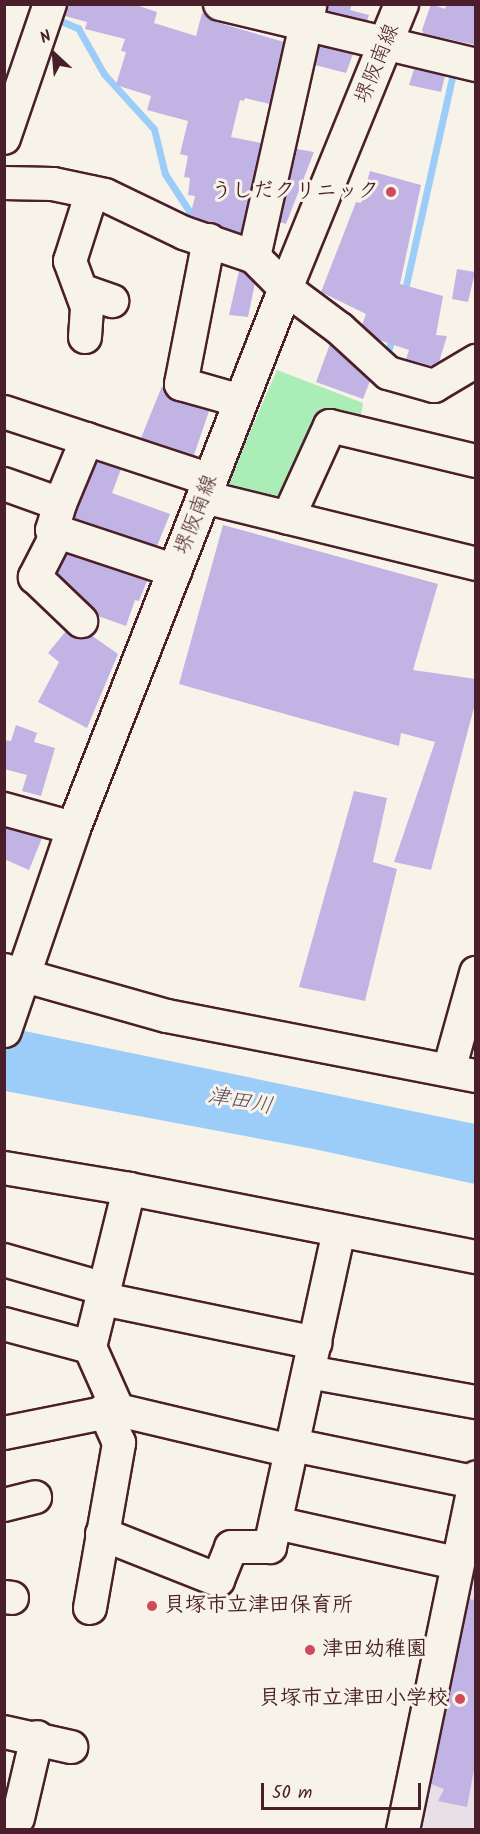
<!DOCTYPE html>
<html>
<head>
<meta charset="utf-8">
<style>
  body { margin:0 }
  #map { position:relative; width:480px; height:1834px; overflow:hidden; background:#f7f3e8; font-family:Kalam,"Klee One",sans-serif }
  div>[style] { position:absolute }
  .built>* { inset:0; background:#e7e0e7 }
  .green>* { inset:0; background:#aaedb7 }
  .water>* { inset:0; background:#9cccf8 }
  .stream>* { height:7px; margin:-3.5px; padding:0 3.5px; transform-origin:3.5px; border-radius:3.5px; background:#9cccf8 }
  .building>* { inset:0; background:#c1b3e4 }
  .roads { filter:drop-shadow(2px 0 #4a1f2b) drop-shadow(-2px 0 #4a1f2b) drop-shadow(0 2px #4a1f2b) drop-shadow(0 -2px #4a1f2b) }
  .minor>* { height:32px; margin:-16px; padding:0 16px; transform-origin:16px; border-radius:16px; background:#f7f3e8 }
  .major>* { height:33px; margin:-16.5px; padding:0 16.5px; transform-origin:16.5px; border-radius:16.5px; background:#f7f3e8 }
  .dots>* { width:16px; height:16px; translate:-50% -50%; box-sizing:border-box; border:3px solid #f7f3e8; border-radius:50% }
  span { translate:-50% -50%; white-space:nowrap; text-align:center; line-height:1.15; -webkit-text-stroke:6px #f7f3e8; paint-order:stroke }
  .street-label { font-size:21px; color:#4a1f2b }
  .poi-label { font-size:21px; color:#4a1f2b; font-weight:700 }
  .right { translate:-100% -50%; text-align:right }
  .left { translate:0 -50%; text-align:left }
  .water-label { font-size:22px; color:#5e4a5e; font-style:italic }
  .frame { position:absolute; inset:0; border:6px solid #4a1f2b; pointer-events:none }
  .north { position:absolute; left:24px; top:24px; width:60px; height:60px; -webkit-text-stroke:4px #f7f3e8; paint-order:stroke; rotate:334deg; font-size:16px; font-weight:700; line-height:24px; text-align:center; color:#4a1f2b }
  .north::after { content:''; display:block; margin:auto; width:21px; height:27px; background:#4a1f2b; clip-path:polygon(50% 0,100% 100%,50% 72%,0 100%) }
  .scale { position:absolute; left:261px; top:1783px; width:160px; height:27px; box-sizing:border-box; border:3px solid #4a1f2b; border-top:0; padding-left:8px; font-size:18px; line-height:21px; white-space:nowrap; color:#4a1f2b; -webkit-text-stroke:4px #f7f3e8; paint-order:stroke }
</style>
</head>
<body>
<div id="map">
  <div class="built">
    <i style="clip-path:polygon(475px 1542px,475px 1829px,431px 1829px,415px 1825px)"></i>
  </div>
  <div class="green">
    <i style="clip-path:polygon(277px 370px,363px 403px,359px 427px,325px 422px,287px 506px,226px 487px)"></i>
  </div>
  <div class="water">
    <i style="clip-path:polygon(5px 1027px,475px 1124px,475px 1184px,314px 1149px,5px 1091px)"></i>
  </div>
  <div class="stream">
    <i style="left:54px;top:18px;width:26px;rotate:23deg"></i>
    <i style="left:78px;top:28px;width:53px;rotate:60.5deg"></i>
    <i style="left:104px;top:74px;width:74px;rotate:47.7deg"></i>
    <i style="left:154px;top:129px;width:46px;rotate:76.3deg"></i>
    <i style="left:165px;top:174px;width:62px;rotate:56.8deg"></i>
    <i style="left:404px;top:294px;width:231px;rotate:-77.5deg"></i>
    <i style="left:386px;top:357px;width:22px;rotate:-72deg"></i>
  </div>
  <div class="building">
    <i style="clip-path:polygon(67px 4px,133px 4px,157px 12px,154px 23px,196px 36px,202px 13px,216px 22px,284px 42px,270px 104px,245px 98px,244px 101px,240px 100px,231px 137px,261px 143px,241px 233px,195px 218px,191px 213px,195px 196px,188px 195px,190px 178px,184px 177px,188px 156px,180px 154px,188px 121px,147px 110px,151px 96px,116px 85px,126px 52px,121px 51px,125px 39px,85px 29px,87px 22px,65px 16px)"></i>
    <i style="clip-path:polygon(327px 4px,352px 4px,350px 10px,369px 15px,367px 21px,327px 11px)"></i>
    <i style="clip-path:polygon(431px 4px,445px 9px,447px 4px,476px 6px,476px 45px,424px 34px,422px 30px)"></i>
    <i style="clip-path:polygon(319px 46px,353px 54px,346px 73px,315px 65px)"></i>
    <i style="clip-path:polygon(414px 69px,445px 76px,441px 92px,409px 85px)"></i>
    <i style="clip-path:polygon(297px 149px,314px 152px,286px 224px,280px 222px)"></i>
    <i style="clip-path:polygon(370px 171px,421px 185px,400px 284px,443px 296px,436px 335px,447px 336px,439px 362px,433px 366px,406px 359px,409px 350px,379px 340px,362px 325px,366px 314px,321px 292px,356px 202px,361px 203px)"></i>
    <i style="clip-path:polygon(457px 269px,475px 272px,468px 302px,452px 299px)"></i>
    <i style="clip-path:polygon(239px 271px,244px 273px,255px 283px,248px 317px,229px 315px)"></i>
    <i style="clip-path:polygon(330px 344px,370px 381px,363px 399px,316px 382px)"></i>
    <i style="clip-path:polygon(162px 386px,168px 396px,176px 401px,209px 411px,194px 455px,141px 438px)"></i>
    <i style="clip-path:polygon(97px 462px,121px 469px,112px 493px,170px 514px,157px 546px,74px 518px)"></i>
    <i style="clip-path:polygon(223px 525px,438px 584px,413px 670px,476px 679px,476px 700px,431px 870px,394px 862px,435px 742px,401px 733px,399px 746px,179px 684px)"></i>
    <i style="clip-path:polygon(67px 554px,147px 581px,139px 601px,135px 600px,126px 626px,98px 616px,93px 608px,57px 573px)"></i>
    <i style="clip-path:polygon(66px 631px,77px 639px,91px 635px,118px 654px,87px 728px,38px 702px,59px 662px,48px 653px)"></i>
    <i style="clip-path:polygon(16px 725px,37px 733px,34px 742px,55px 748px,41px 796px,22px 791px,27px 775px,4px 769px,4px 740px,11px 741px)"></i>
    <i style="clip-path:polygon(354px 791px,387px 798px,373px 862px,397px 869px,365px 1001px,299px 987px)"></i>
    <i style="clip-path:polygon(4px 828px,42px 838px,29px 870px,4px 859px)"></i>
    <i style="clip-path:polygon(469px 1599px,476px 1600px,476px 1759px,467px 1807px,438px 1801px,444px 1789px,431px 1784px)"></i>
  </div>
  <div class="roads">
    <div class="minor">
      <i style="left:220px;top:4px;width:263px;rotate:13.4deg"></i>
      <i style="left:4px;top:138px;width:142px;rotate:-71.1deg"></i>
      <i style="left:4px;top:183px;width:49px;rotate:1.2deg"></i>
      <i style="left:53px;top:184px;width:53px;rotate:11.9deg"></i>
      <i style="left:105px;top:195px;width:88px;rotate:25.7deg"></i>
      <i style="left:184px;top:233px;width:74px;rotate:18.9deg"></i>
      <i style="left:254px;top:257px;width:44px;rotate:45deg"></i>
      <i style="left:285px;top:288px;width:69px;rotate:36.7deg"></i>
      <i style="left:340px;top:329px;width:65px;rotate:42.5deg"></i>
      <i style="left:388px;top:373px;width:48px;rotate:15.8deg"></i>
      <i style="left:434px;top:386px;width:49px;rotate:-30.8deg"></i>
      <i style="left:209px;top:240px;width:147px;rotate:101deg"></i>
      <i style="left:181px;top:384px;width:62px;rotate:15.8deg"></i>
      <i style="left:254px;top:257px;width:257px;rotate:-77.4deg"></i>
      <i style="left:83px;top:291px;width:31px;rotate:19deg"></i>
      <i style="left:85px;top:337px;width:30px;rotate:-86deg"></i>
      <i style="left:87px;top:307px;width:49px;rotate:-110.3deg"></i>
      <i style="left:70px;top:261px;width:72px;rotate:-72.3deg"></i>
      <i style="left:4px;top:412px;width:218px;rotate:18.2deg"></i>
      <i style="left:87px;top:439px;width:70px;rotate:112.6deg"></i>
      <i style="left:60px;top:504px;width:27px;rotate:107deg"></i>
      <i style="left:52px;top:530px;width:130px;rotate:18.4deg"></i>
      <i style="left:4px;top:484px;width:59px;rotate:19.7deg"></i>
      <i style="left:204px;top:497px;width:280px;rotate:13.8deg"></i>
      <i style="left:288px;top:518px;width:101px;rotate:-65.5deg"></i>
      <i style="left:330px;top:426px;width:150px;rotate:13.5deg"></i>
      <i style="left:58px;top:532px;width:51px;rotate:117.1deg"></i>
      <i style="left:35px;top:577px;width:64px;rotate:43.7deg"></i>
      <i style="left:4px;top:809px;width:72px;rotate:15.4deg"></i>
      <i style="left:4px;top:970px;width:169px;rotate:15.8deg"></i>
      <i style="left:167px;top:1016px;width:315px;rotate:11deg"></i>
      <i style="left:449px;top:1070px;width:101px;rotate:-74.4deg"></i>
      <i style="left:4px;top:1168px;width:127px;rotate:9.5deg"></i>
      <i style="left:129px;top:1189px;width:354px;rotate:11.1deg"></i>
      <i style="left:4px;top:1260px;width:105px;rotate:16deg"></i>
      <i style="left:103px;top:1299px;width:217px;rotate:11.7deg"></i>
      <i style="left:4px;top:1324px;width:89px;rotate:15deg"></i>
      <i style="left:309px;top:1372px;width:170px;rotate:10.2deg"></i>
      <i style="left:118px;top:1410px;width:69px;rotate:-114deg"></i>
      <i style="left:90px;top:1347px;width:163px;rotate:-76.1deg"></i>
      <i style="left:4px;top:1433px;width:116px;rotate:-11.4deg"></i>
      <i style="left:118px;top:1410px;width:178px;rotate:13.3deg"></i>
      <i style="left:293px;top:1445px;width:185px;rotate:11.6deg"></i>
      <i style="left:4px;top:1505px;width:32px;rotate:-14deg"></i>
      <i style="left:276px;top:1523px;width:185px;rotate:12.5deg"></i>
      <i style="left:102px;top:1534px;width:125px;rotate:21.6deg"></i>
      <i style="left:218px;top:1580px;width:35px;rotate:-68deg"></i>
      <i style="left:231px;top:1547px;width:39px"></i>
      <i style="left:270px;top:1547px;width:324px;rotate:-77.7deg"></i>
      <i style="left:4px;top:1597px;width:8px;rotate:7deg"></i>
      <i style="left:90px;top:1608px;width:168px;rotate:-80deg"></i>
      <i style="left:119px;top:1443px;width:36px;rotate:-114deg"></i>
      <i style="left:4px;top:1732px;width:69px;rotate:12.6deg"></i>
      <i style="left:18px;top:1818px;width:83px;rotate:-76.8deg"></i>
      <i style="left:403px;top:1830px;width:360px;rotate:-78.3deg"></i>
    </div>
    <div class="major">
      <i style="left:4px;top:1030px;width:213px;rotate:-71.1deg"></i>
      <i style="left:73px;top:828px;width:580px;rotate:-68.57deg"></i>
      <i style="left:285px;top:288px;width:307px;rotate:-67.8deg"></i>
    </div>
  </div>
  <div class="dots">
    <i style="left:391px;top:192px;background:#d1495b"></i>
    <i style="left:152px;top:1606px;background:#d1495b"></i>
    <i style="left:310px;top:1650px;background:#d1495b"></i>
    <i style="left:460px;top:1699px;background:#d1495b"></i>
  </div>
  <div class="street-label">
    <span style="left:378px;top:64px;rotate:-68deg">堺阪南線</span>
    <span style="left:197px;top:515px;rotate:-69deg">堺阪南線</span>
  </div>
  <div class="poi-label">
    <span class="right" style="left:379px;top:192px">うしだクリニック</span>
    <span class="left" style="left:164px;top:1606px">貝塚市立津田保育所</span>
    <span class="left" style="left:322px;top:1650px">津田幼稚園</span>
    <span class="right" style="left:448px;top:1699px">貝塚市立津田小学校</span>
  </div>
  <div class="water-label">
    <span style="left:240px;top:1102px;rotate:10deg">津田川</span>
  </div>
  <div class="frame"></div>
  <div class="north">N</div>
  <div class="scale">50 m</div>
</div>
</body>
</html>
